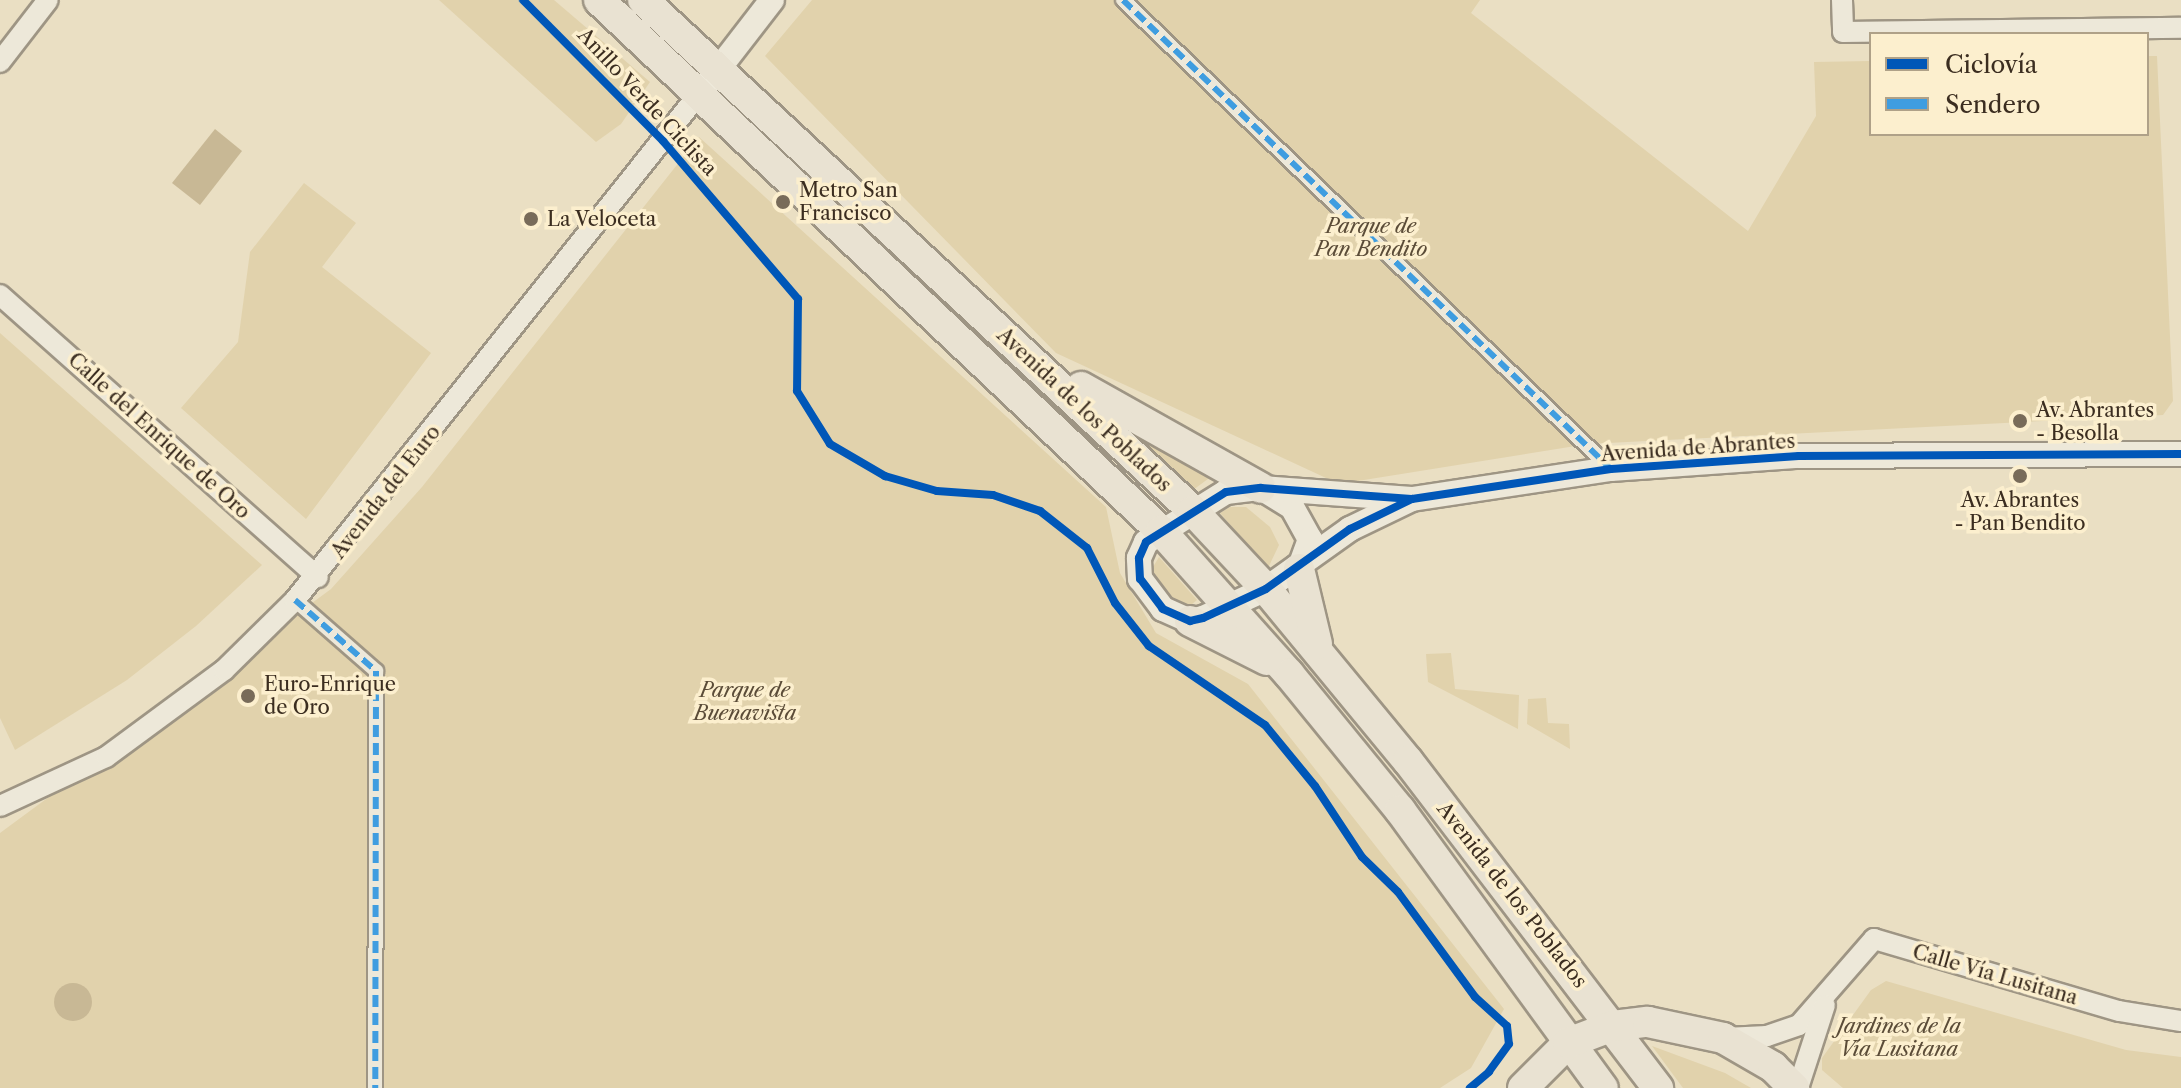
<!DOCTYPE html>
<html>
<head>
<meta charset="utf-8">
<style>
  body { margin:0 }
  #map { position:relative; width:2181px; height:1088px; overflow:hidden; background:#eadfc3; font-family:"Libre Caslon Text",serif }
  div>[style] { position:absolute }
  .green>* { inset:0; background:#e1d2ac }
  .water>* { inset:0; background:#c8b895 }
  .round { border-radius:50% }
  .roads { filter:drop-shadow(2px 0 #9e9584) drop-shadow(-2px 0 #9e9584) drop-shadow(0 2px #9e9584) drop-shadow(0 -2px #9e9584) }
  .pedestrian>* { height:14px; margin:-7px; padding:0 7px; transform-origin:7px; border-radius:7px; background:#ede8d9 }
  .minor>* { height:20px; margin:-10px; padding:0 10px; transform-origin:10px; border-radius:10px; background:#ede8d9 }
  .tertiary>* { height:24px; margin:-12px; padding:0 12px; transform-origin:12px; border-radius:12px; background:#ede8d9 }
  .primary>* { height:30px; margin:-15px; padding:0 15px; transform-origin:15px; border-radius:15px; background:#e9e2d2 }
  .quiet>* { height:6px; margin-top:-3px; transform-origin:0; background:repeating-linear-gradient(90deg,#3f9de0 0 12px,transparent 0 18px) }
  .cycleway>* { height:8px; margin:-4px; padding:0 4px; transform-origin:4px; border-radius:4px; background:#0057b8 }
  .dots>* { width:22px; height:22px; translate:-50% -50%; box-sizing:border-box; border:4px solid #fcefce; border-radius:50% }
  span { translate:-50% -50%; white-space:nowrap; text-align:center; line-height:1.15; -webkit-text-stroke:7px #fcefce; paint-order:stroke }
  .street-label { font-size:20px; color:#3b2d20 }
  .poi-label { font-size:20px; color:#3b2d20 }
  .left { translate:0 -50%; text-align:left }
  .park-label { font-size:20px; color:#5b4c38; font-style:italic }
  .legend { position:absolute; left:1869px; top:32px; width:280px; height:104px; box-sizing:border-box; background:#fcefce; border:2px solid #afa188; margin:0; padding:10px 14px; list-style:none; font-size:24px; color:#3b2d20 }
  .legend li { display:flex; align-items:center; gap:16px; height:40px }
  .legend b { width:40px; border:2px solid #afa188 }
</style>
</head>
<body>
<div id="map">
  <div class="green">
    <i style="clip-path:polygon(439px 0,554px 0,650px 82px,621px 124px,596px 142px)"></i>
    <i style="clip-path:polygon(812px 0,1480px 0,1471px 13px,1748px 231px,1816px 116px,1814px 62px,1871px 61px,1871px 134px,2147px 134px,2147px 56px,2157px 56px,2173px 401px,2163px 415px,1588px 444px,1339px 484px,1056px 353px,765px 56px)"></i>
    <i style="clip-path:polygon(699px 137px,1106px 507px,1120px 573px,1156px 633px,1248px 684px,1504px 1009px,1471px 1068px,1440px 1088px,0 1088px,0 833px,331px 589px,422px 487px)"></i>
    <i style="clip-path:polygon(304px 183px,356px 223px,322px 267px,431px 353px,306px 519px,181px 408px,238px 342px,250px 252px)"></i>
    <i style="clip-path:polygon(0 333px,262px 565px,196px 626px,127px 680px,15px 750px,0 718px)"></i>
    <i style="clip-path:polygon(1149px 438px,1216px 473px,1193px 490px,1143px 443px)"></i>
    <i style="clip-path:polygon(1230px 507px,1246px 507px,1270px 527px,1279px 545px,1268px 568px,1220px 513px)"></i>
    <i style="clip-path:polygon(1159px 557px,1197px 600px,1191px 605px,1171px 604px,1150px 572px)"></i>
    <i style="clip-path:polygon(1451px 653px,1455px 689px,1519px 695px,1518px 729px,1428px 682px,1426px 654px)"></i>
    <i style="clip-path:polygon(1546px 698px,1548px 723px,1569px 724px,1570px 749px,1527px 724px,1528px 699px)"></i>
    <i style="clip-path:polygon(1886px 981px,2126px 1050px,2181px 1057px,2181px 1088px,1843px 1088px,1822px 1070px,1822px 1058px,1871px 990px)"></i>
    <i style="clip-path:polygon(1652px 1046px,1725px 1073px,1751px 1088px,1683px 1088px)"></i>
  </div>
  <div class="water">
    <i style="clip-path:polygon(215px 129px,242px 151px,200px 205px,172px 183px)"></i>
    <i class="round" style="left:54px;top:983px;width:38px;height:38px"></i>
  </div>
  <div class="roads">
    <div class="pedestrian">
      <i style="left:1123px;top:0;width:677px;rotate:43.86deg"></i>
      <i style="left:295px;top:600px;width:108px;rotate:41.2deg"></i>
      <i style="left:376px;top:671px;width:417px;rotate:90.1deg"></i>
    </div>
    <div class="minor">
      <i style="left:1842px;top:0;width:32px;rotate:88deg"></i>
      <i style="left:1843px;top:32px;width:338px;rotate:-0.7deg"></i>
      <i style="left:0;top:62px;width:78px;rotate:-52.3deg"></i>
      <i style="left:0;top:295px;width:425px;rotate:41.6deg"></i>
      <i style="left:0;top:806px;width:117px;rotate:-24.8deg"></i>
      <i style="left:106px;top:757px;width:147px;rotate:-36.4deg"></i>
      <i style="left:224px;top:670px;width:100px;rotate:-44.6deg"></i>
      <i style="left:295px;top:600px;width:646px;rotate:-51.41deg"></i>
      <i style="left:1725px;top:1038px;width:42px;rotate:-2.7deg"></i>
      <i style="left:1767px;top:1036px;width:34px;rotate:-19deg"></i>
      <i style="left:1799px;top:1025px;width:114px;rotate:-48.9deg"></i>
      <i style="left:1874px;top:939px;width:255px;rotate:16.4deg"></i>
      <i style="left:2119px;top:1011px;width:63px;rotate:9.2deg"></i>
      <i style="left:1798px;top:1088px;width:87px;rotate:-72deg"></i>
    </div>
    <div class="tertiary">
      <i style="left:707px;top:84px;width:106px;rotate:-52.3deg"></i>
      <i style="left:1266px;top:491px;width:31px;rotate:32deg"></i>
      <i style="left:1292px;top:507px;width:37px;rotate:61deg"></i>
      <i style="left:1310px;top:539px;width:32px;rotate:110deg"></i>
      <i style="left:1412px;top:499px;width:69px;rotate:154.2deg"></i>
      <i style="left:1350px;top:529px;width:103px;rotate:144.5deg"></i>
      <i style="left:1266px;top:589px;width:69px;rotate:155.3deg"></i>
      <i style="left:1203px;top:618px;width:13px;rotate:167deg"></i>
      <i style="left:1190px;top:621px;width:30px;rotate:-156deg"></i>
      <i style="left:1163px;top:609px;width:38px;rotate:-127deg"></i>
      <i style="left:1140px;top:579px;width:21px;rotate:-93deg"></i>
      <i style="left:1139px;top:558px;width:17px;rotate:-66deg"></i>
      <i style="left:1146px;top:542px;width:94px;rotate:-32deg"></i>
      <i style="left:1226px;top:492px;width:35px;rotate:-7deg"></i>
      <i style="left:1261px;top:488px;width:151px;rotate:4.2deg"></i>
      <i style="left:1412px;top:499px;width:201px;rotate:-8.6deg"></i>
      <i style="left:1611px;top:469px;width:188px;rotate:-4deg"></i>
      <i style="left:1799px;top:456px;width:382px;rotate:-0.3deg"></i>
    </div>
    <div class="primary">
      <i style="left:599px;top:0;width:773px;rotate:43.38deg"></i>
      <i style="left:1161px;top:531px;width:192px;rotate:48.2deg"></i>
      <i style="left:1289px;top:674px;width:176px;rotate:50.8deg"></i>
      <i style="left:1400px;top:810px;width:344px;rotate:53.9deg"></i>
      <i style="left:643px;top:0;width:751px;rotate:42.89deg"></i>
      <i style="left:1193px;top:511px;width:107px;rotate:46.9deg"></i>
      <i style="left:1266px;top:589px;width:223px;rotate:50.5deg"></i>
      <i style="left:1408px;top:761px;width:412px;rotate:52.6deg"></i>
      <i style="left:1081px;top:387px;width:206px;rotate:29.3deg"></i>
      <i style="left:1299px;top:569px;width:77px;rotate:76.5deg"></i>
      <i style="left:1190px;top:621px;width:86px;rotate:26.9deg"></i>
      <i style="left:1523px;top:1088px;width:64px;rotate:-45deg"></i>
      <i style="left:1568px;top:1043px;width:48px;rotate:-20.7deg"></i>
      <i style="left:1613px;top:1026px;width:35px;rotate:-7deg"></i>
      <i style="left:1648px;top:1022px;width:77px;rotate:12deg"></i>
      <i style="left:1723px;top:1038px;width:58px;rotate:30.1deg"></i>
      <i style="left:1773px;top:1067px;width:30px;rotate:45deg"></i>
    </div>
  </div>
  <div class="quiet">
    <i style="left:1123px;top:0;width:677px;rotate:43.86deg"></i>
    <i style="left:295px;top:600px;width:108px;rotate:41.2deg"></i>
    <i style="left:376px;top:671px;width:417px;rotate:90.1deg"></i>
  </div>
  <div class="cycleway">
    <i style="left:523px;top:0;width:199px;rotate:45.2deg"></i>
    <i style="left:663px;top:141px;width:208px;rotate:49.5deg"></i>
    <i style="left:798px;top:299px;width:92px;rotate:90.6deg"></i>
    <i style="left:797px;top:391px;width:62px;rotate:58.1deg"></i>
    <i style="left:830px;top:444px;width:64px;rotate:30.2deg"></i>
    <i style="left:885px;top:476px;width:54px;rotate:16.1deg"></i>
    <i style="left:937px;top:491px;width:56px;rotate:4.1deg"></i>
    <i style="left:993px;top:495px;width:50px;rotate:18.8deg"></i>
    <i style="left:1040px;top:511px;width:60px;rotate:38.2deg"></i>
    <i style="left:1087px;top:548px;width:62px;rotate:63deg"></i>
    <i style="left:1115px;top:603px;width:55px;rotate:51.7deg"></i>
    <i style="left:1149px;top:646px;width:140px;rotate:34.3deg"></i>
    <i style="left:1265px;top:725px;width:79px;rotate:50.7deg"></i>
    <i style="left:1315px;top:786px;width:85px;rotate:56.5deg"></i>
    <i style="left:1362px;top:857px;width:50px;rotate:44.2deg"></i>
    <i style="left:1398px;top:892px;width:130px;rotate:53.7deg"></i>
    <i style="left:1475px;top:997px;width:43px;rotate:42.2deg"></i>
    <i style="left:1507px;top:1026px;width:18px;rotate:84deg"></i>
    <i style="left:1509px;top:1044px;width:34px;rotate:126deg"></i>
    <i style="left:1489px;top:1072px;width:25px;rotate:140deg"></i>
    <i style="left:1412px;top:499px;width:69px;rotate:154.2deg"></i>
    <i style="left:1350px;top:529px;width:103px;rotate:144.5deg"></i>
    <i style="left:1266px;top:589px;width:69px;rotate:155.3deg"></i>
    <i style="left:1203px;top:618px;width:13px;rotate:167deg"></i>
    <i style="left:1190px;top:621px;width:30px;rotate:-156deg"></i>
    <i style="left:1163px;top:609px;width:38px;rotate:-127deg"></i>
    <i style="left:1140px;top:579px;width:21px;rotate:-93deg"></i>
    <i style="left:1139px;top:558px;width:17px;rotate:-66deg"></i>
    <i style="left:1146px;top:542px;width:94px;rotate:-32deg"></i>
    <i style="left:1226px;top:492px;width:35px;rotate:-7deg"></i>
    <i style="left:1261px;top:488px;width:151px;rotate:4.2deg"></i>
    <i style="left:1412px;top:499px;width:201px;rotate:-8.6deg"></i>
    <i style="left:1611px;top:469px;width:188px;rotate:-4deg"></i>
    <i style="left:1799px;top:456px;width:382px;rotate:-0.3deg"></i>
  </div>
  <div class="dots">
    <i style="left:783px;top:202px;background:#786b59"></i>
    <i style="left:531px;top:219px;background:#786b59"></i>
    <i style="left:2020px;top:421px;background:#786b59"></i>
    <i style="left:2020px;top:476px;background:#786b59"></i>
    <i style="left:248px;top:696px;background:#786b59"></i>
  </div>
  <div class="street-label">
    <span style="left:647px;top:102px;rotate:47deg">Anillo Verde Ciclista</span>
    <span style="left:1084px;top:410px;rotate:43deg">Avenida de los Poblados</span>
    <span style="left:159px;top:436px;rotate:42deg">Calle del Enrique de Oro</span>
    <span style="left:1698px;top:448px;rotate:-4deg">Avenida de Abrantes</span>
    <span style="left:386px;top:492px;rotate:-52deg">Avenida del Euro</span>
    <span style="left:1512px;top:895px;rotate:52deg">Avenida de los Poblados</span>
    <span style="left:1995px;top:975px;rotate:16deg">Calle Vía Lusitana</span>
  </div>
  <div class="poi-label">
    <span class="left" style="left:799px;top:202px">Metro San<br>Francisco</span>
    <span class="left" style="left:547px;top:219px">La Veloceta</span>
    <span class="left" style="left:2036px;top:422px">Av. Abrantes<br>- Besolla</span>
    <span style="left:2020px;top:512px">Av. Abrantes<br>- Pan Bendito</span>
    <span class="left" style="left:264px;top:696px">Euro-Enrique<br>de Oro</span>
  </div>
  <div class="park-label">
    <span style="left:1371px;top:238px">Parque de<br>Pan Bendito</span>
    <span style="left:745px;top:702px">Parque de<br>Buenavista</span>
    <span style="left:1899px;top:1038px">Jardines de la<br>Vía Lusitana</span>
  </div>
  <ul class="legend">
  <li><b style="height:10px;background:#0057b8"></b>Ciclovía</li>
  <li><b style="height:10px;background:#3f9de0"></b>Sendero</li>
  </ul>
</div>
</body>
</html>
